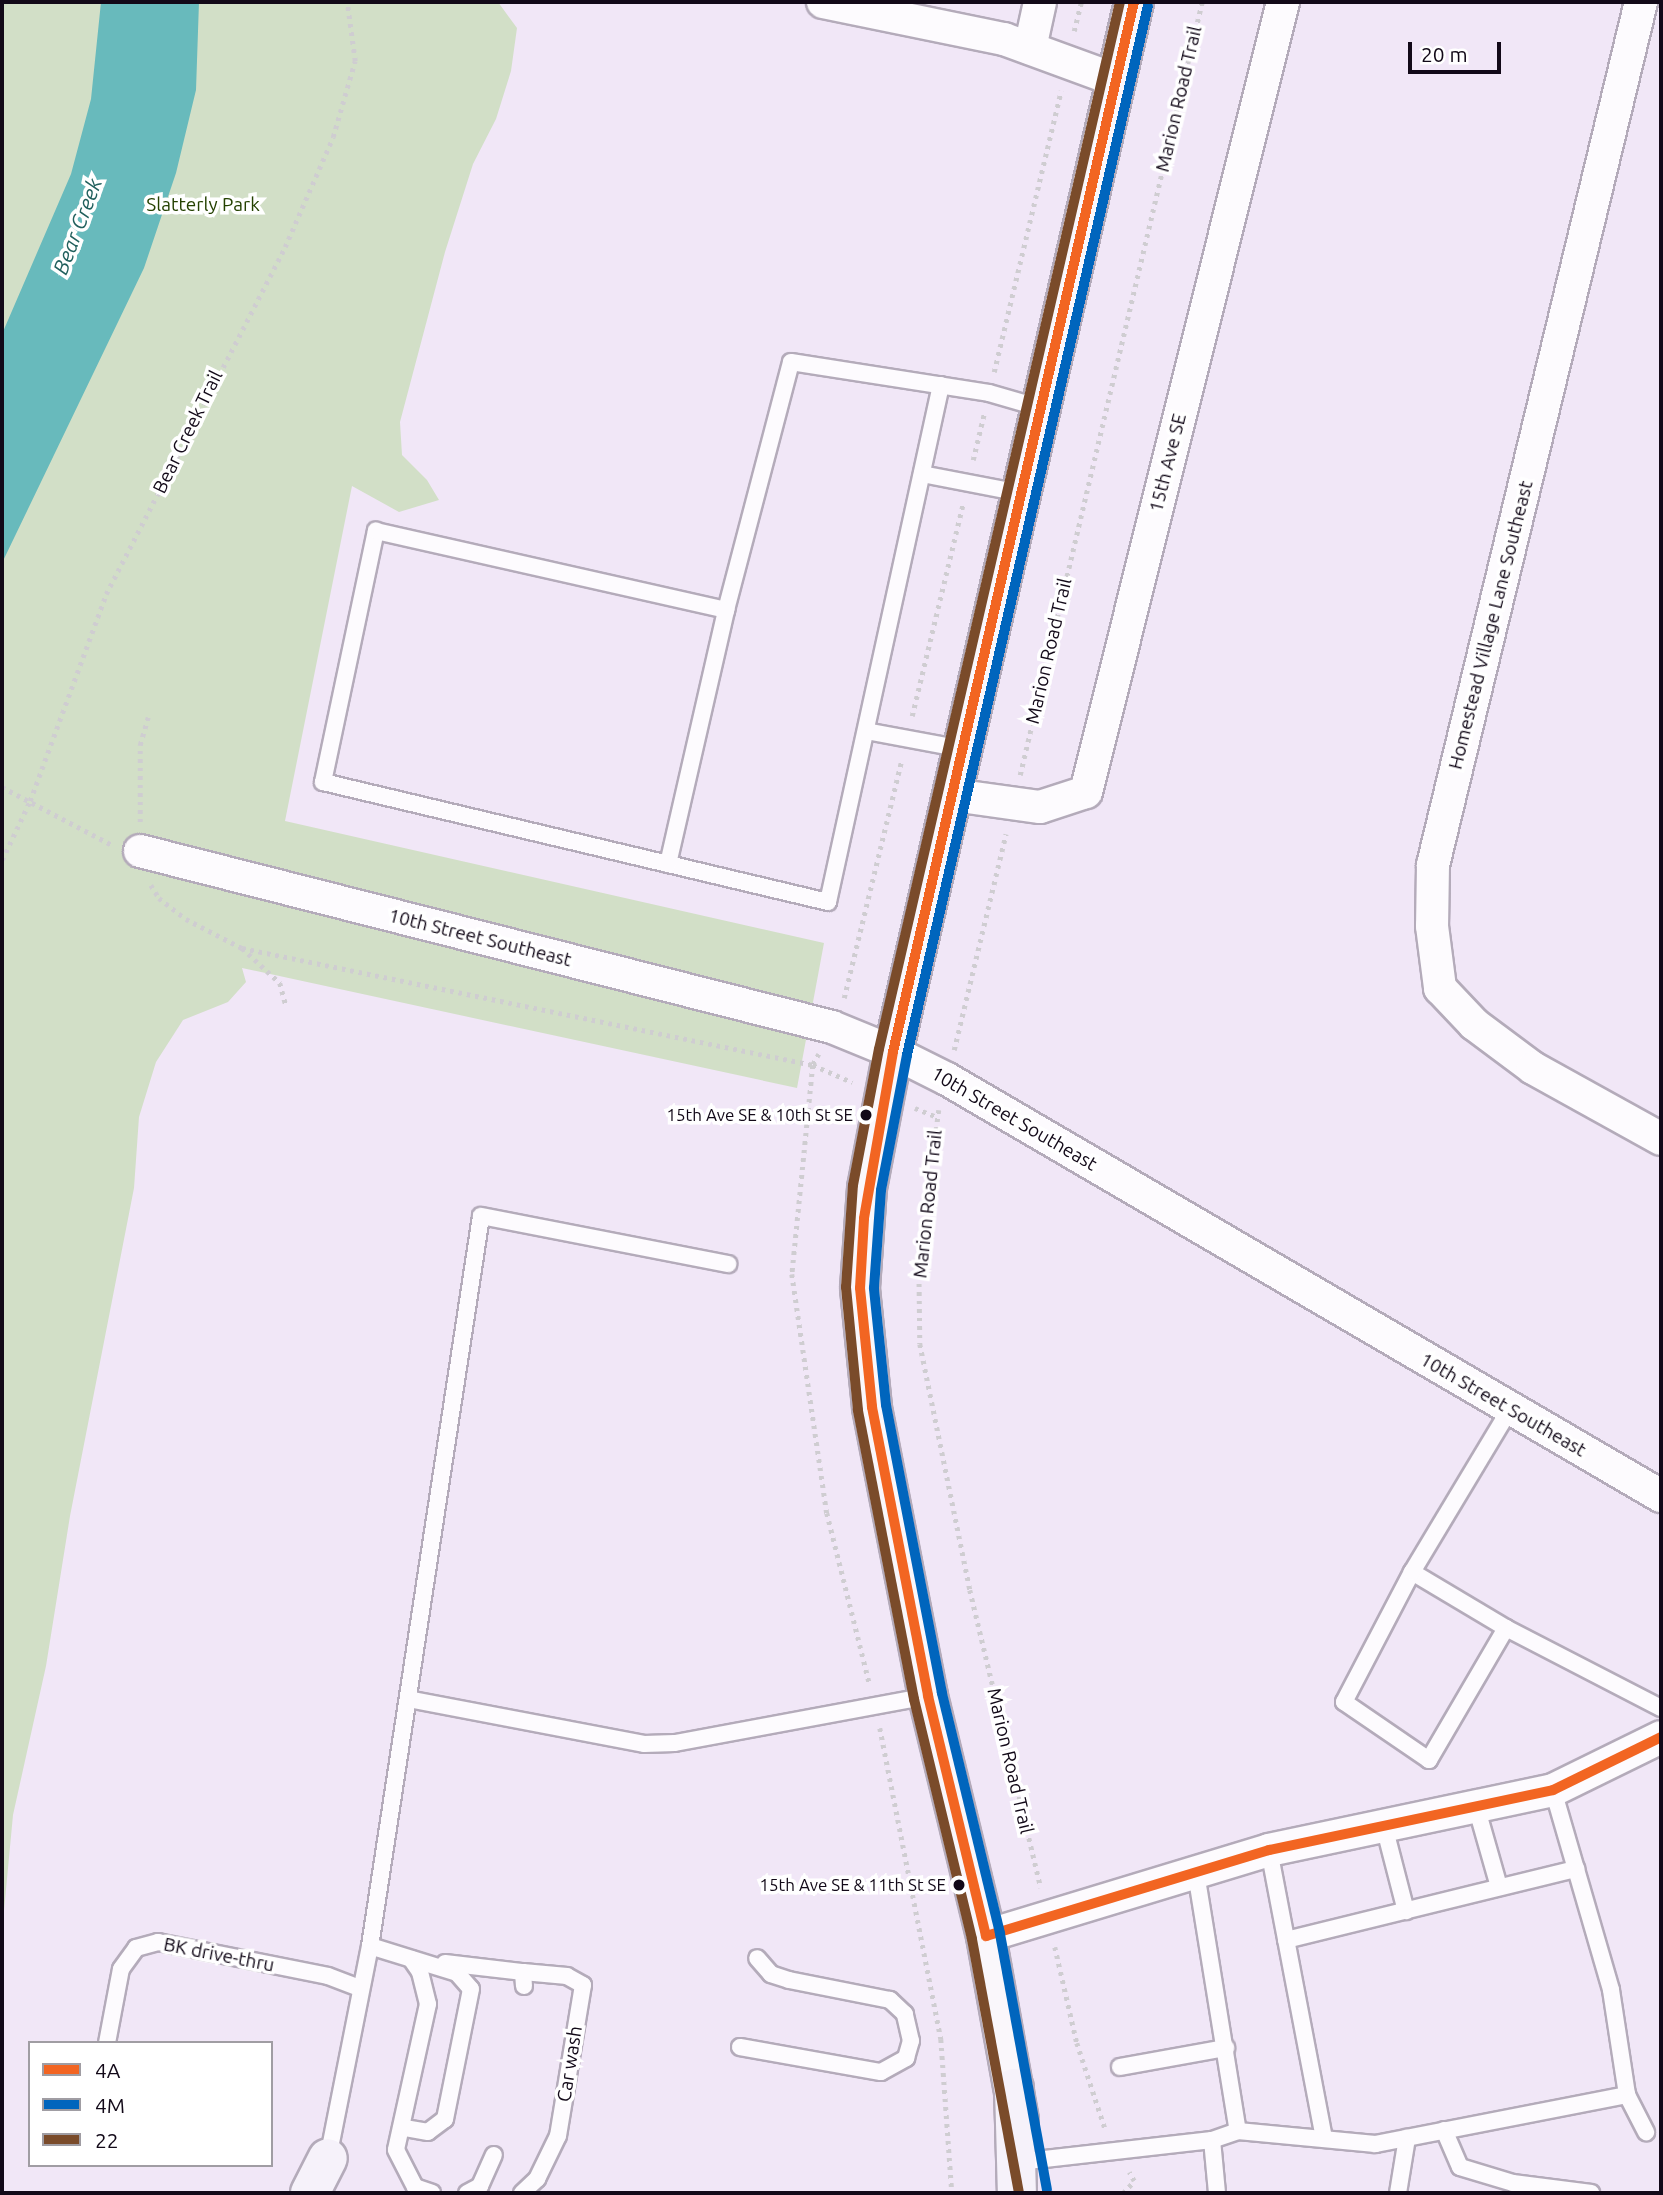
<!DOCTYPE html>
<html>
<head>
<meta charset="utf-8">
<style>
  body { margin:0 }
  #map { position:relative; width:1663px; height:2195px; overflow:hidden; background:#f1e7f7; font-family:Ubuntu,sans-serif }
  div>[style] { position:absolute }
  .green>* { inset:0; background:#d2dfc7 }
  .water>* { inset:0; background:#68babc }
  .path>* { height:4.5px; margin-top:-2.25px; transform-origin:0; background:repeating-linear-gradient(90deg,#cfcdd1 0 3.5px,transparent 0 8.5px) }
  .roads { filter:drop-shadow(2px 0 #b4abba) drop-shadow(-2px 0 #b4abba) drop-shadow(0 2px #b4abba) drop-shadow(0 -2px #b4abba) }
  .lane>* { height:16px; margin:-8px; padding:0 8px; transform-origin:8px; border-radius:8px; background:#fdfbfe }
  .street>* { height:32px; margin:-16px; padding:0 16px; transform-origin:16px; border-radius:16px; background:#fdfbfe }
  .secondary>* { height:38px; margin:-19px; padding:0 19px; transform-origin:19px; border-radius:19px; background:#faf7fb }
  .primary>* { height:38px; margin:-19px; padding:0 19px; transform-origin:19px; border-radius:19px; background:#f6f2fa }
  .bus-1>* { height:10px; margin:-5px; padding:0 5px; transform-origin:5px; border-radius:5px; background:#f26522 }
  .bus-2>* { height:10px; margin:-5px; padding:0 5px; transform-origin:5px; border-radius:5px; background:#0065bd }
  .bus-3>* { height:10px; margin:-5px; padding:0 5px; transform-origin:5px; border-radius:5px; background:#7a4b2a }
  .dots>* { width:19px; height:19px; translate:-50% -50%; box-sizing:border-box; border:4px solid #fff; border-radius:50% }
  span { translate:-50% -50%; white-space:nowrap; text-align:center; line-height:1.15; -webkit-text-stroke:7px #fff; paint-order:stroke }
  .bus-label { font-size:17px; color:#120918 }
  .right { translate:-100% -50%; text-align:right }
  .street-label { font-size:19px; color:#120918 }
  .park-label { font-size:19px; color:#244100 }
  .water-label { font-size:21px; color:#21605d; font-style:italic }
  .frame { position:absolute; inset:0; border:4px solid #120918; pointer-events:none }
  .legend { position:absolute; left:28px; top:2041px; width:245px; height:126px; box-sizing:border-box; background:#fff; border:2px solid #a09da3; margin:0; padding:9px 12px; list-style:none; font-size:21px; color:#120918 }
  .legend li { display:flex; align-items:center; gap:14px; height:35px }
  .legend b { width:35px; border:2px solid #a09da3 }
  .scale { position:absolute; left:1408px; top:42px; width:93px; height:32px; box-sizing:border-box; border:4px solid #120918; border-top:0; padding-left:9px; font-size:21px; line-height:24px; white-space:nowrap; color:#120918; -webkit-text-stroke:5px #fff; paint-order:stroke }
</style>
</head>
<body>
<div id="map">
  <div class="green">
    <i style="clip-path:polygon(2px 2px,498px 2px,517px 28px,511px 71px,496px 119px,473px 164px,445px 252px,400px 422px,402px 455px,427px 480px,439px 500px,399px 512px,352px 486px,285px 821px,824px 943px,797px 1088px,242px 968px,246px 982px,228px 1002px,183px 1020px,156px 1062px,139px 1117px,134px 1188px,70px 1516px,46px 1666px,13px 1815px,2px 1932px)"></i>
  </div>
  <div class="water">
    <i style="clip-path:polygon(101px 2px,199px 2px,196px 90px,176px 173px,144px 268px,2px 563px,2px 334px,71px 174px,91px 99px)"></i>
  </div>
  <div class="path">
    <i style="left:1074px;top:31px;width:30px;rotate:-76deg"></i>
    <i style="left:994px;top:372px;width:289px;rotate:-76.6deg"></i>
    <i style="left:973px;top:460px;width:47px;rotate:-76.6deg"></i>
    <i style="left:912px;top:716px;width:219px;rotate:-76.5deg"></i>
    <i style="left:1020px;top:775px;width:794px;rotate:-76.75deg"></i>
    <i style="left:2px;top:787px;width:124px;rotate:27.8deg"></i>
    <i style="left:140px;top:822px;width:77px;rotate:-90deg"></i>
    <i style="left:140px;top:745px;width:29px;rotate:-74deg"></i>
    <i style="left:2px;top:860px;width:65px;rotate:-64.6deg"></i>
    <i style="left:30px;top:801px;width:221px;rotate:-69.8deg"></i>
    <i style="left:106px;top:594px;width:390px;rotate:-62.7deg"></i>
    <i style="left:285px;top:247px;width:120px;rotate:-66.4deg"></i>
    <i style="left:333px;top:137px;width:79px;rotate:-73.9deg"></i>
    <i style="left:355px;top:61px;width:60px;rotate:-97.7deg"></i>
    <i style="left:151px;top:885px;width:15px;rotate:58deg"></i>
    <i style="left:159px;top:898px;width:34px;rotate:38deg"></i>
    <i style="left:186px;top:919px;width:63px;rotate:27.4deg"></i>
    <i style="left:242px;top:948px;width:52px;rotate:42.6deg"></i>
    <i style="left:280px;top:983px;width:23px;rotate:75deg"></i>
    <i style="left:242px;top:948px;width:583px;rotate:11.58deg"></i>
    <i style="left:813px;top:1065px;width:43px;rotate:23.6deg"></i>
    <i style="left:844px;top:998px;width:243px;rotate:-76.4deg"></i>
    <i style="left:954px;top:1050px;width:222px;rotate:-76.5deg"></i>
    <i style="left:819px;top:1054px;width:13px;rotate:119deg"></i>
    <i style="left:813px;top:1065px;width:210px;rotate:95.7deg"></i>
    <i style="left:792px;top:1274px;width:242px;rotate:81.7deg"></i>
    <i style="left:827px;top:1513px;width:177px;rotate:76deg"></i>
    <i style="left:915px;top:1108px;width:24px;rotate:22deg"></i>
    <i style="left:939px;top:1110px;width:149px;rotate:97.7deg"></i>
    <i style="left:919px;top:1258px;width:86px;rotate:89.3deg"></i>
    <i style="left:920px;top:1344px;width:251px;rotate:78.5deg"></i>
    <i style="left:970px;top:1590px;width:306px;rotate:76.6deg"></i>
    <i style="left:880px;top:1728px;width:317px;rotate:78.9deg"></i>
    <i style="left:941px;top:2039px;width:154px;rotate:85.9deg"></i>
    <i style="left:1055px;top:1947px;width:98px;rotate:77.1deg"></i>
    <i style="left:1077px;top:2043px;width:93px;rotate:71.8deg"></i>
    <i style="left:1123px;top:2193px;width:16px;rotate:-47deg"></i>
    <i style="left:1134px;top:2181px;width:10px;rotate:-119deg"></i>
  </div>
  <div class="roads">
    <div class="lane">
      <i style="left:941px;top:385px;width:529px;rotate:102.33deg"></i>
      <i style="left:828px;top:902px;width:519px;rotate:-166.63deg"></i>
      <i style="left:323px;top:782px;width:257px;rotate:-78.1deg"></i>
      <i style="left:376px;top:531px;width:359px;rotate:12.7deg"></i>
      <i style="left:726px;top:610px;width:256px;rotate:-75.3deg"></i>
      <i style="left:791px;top:362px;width:200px;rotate:8.9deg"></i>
      <i style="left:989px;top:393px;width:54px;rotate:16.1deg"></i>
      <i style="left:922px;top:474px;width:101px;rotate:10.9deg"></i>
      <i style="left:866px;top:731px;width:99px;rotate:10.5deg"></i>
      <i style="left:668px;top:864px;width:261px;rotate:-77.1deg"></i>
      <i style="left:1412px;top:1572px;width:109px;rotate:30.8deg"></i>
      <i style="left:1506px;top:1628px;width:174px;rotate:27.3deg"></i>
      <i style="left:1506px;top:1628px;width:153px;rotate:120.3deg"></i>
      <i style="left:1429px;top:1760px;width:103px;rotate:-145.7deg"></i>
      <i style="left:1344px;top:1702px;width:147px;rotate:-62.4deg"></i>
      <i style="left:1412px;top:1572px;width:190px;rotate:-59deg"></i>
      <i style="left:408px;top:1699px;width:240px;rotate:10.8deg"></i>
      <i style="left:644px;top:1744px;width:31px;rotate:-2deg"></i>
      <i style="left:675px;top:1743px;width:257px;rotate:-10.5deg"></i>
      <i style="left:1553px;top:1790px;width:208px;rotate:73.8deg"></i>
      <i style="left:1611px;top:1990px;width:106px;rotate:81.3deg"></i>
      <i style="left:1627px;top:2095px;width:42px;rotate:62.8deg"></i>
      <i style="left:1476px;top:1806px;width:84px;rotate:74.1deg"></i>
      <i style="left:1384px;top:1826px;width:88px;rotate:75.5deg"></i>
      <i style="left:1269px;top:1850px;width:294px;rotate:79.2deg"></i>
      <i style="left:1196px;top:1873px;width:261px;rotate:80.8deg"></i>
      <i style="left:1286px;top:1940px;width:299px;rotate:-13.8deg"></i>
      <i style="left:370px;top:1946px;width:91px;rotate:17.2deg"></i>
      <i style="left:457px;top:1973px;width:21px;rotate:49deg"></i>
      <i style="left:471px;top:1989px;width:133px;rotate:101.3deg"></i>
      <i style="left:445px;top:2119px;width:21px;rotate:143deg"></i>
      <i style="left:428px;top:2132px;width:27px;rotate:-170deg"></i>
      <i style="left:411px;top:1959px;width:16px;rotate:55deg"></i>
      <i style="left:420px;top:1972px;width:33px;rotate:76deg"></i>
      <i style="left:428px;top:2004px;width:149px;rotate:102.4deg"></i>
      <i style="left:396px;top:2150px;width:42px;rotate:62.8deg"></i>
      <i style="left:415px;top:2187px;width:18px;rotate:19deg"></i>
      <i style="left:445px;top:1963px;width:79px;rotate:6.6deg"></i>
      <i style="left:523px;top:1972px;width:14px;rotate:86deg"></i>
      <i style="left:107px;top:2043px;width:75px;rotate:-79.3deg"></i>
      <i style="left:121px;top:1969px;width:26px;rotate:-54deg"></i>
      <i style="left:136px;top:1948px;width:23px;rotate:-15deg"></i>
      <i style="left:158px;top:1942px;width:173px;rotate:11.3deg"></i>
      <i style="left:328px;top:1976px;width:33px;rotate:21deg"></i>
      <i style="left:740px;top:2047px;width:143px;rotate:10.1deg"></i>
      <i style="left:881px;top:2072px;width:29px;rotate:-29deg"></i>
      <i style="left:906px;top:2058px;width:18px;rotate:-74deg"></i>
      <i style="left:911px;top:2041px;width:28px;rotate:-103deg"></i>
      <i style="left:905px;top:2014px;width:21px;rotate:-137deg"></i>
      <i style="left:890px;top:2000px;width:103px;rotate:-168.8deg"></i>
      <i style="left:789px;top:1980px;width:19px;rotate:-162deg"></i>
      <i style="left:771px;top:1974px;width:21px;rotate:-131deg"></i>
      <i style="left:1120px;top:2067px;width:108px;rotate:-10.2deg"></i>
      <i style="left:1444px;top:2130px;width:40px;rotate:66.6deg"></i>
      <i style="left:1460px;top:2167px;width:55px;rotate:16.8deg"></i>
      <i style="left:1513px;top:2183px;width:79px;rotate:7.3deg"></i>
      <i style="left:1212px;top:2140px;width:53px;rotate:84.6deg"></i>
      <i style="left:328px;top:2158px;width:216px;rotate:-78.8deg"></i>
      <i style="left:370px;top:1946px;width:738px;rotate:-81.35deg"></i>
      <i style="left:481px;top:1216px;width:252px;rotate:11deg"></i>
      <i style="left:1027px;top:2161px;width:186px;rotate:-6.5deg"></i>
      <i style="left:1212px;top:2140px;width:28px;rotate:-19deg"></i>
      <i style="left:1238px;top:2131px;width:138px;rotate:5.4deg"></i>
      <i style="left:1375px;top:2144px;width:257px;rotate:-11deg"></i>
      <i style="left:467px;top:2193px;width:15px;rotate:-28deg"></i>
      <i style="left:480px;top:2186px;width:34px;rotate:-66deg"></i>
      <i style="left:522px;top:2193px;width:21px;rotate:-43deg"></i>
      <i style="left:537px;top:2179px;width:48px;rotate:-64deg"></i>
      <i style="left:558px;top:2136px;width:153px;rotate:-80.6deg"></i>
      <i style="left:583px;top:1985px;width:18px;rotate:-151deg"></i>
      <i style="left:567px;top:1976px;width:44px;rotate:-174.8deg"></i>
      <i style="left:1398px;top:2193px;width:56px;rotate:-80.7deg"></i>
    </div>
    <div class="street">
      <i style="left:823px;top:2px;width:185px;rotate:11.6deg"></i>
      <i style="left:1004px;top:39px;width:119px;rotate:20.1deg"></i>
      <i style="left:1641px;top:2px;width:888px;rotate:103.55deg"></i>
      <i style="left:1433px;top:865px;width:61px;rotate:90.9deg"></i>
      <i style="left:1432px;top:926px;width:63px;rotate:82.6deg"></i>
      <i style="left:1440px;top:988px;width:50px;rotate:46.6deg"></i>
      <i style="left:1474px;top:1024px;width:74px;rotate:36.7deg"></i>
      <i style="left:1533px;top:1068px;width:146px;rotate:29deg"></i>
      <i style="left:1030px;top:48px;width:47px;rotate:-77.7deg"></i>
      <i style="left:953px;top:795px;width:88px;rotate:7.9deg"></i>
      <i style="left:1040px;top:807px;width:48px;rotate:-18.1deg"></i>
      <i style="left:1086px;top:792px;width:814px;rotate:-76deg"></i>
      <i style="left:140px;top:851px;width:714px;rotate:14.27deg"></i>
      <i style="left:832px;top:1027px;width:66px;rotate:22.3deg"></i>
      <i style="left:893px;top:1052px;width:60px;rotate:26.6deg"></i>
      <i style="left:947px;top:1079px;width:827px;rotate:30.29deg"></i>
      <i style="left:986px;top:1936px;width:296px;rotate:-16.9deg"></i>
      <i style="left:1269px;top:1850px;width:290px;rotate:-11.9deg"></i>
      <i style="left:1553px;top:1790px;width:120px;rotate:-26.1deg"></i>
    </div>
    <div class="secondary">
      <i style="left:1019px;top:2120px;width:187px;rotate:-100.2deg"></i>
      <i style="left:986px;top:1936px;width:247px;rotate:-103.6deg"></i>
      <i style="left:928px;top:1696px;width:294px;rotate:-101deg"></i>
      <i style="left:872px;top:1407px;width:120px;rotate:-95.8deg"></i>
      <i style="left:860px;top:1288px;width:100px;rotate:-86deg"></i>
      <i style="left:867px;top:1188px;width:138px;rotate:-79.2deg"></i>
      <i style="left:893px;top:1052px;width:1077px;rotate:-77.07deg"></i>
    </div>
    <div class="primary">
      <i style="left:1014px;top:2088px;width:105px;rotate:88.4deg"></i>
      <i style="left:310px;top:2193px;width:39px;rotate:-63deg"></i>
    </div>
  </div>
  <div class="bus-1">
    <i style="left:1134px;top:2px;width:1077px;rotate:102.93deg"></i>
    <i style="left:893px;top:1052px;width:169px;rotate:99.9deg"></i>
    <i style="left:864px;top:1219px;width:69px;rotate:93.3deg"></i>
    <i style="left:860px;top:1288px;width:120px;rotate:84.2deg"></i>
    <i style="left:872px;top:1407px;width:294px;rotate:79deg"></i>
    <i style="left:928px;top:1696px;width:247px;rotate:76.4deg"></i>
    <i style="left:986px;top:1936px;width:296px;rotate:-16.9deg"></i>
    <i style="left:1269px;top:1850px;width:290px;rotate:-11.9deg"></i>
    <i style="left:1553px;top:1790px;width:120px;rotate:-26.1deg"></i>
  </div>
  <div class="bus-2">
    <i style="left:1047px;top:2190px;width:261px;rotate:-100.4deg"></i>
    <i style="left:1000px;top:1933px;width:247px;rotate:-103.6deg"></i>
    <i style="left:942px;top:1693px;width:293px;rotate:-101deg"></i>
    <i style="left:886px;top:1405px;width:118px;rotate:-95.9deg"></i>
    <i style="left:874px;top:1288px;width:98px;rotate:-85.9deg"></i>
    <i style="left:881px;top:1190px;width:137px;rotate:-79.1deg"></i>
    <i style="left:907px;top:1055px;width:1077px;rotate:-77.07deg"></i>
  </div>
  <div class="bus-3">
    <i style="left:1019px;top:2193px;width:258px;rotate:-100.5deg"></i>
    <i style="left:972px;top:1939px;width:247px;rotate:-103.6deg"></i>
    <i style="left:914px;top:1699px;width:294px;rotate:-101deg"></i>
    <i style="left:858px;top:1410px;width:124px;rotate:-95.6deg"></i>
    <i style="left:846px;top:1287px;width:102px;rotate:-86.1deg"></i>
    <i style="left:853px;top:1185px;width:138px;rotate:-79.2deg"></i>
    <i style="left:879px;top:1049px;width:1074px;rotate:-77.04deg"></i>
  </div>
  <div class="dots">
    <i style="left:866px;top:1115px;background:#120918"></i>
    <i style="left:959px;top:1885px;background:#120918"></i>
  </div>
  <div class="bus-label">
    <span class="right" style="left:853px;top:1115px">15th Ave SE &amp; 10th St SE</span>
    <span class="right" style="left:946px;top:1885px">15th Ave SE &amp; 11th St SE</span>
  </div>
  <div class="street-label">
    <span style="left:1179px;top:99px;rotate:-77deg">Marion Road Trail</span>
    <span style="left:188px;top:432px;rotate:-64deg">Bear Creek Trail</span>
    <span style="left:1168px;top:463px;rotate:-76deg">15th Ave SE</span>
    <span style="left:1491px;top:625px;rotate:-76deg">Homestead Village Lane Southeast</span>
    <span style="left:1049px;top:651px;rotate:-77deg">Marion Road Trail</span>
    <span style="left:480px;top:938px;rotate:14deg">10th Street Southeast</span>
    <span style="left:1014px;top:1119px;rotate:30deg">10th Street Southeast</span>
    <span style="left:928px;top:1204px;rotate:-84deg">Marion Road Trail</span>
    <span style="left:1503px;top:1405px;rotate:30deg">10th Street Southeast</span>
    <span style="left:1010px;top:1761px;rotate:77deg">Marion Road Trail</span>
    <span style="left:219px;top:1955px;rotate:11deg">BK drive-thru</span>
    <span style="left:570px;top:2064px;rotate:-81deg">Car wash</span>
  </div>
  <div class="park-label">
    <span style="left:203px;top:205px">Slatterly Park</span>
  </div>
  <div class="water-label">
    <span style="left:77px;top:226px;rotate:-69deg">Bear Creek</span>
  </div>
  <div class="frame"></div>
  <ul class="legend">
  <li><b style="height:9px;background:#f26522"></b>4A</li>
  <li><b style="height:9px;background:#0065bd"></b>4M</li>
  <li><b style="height:9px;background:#7a4b2a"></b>22</li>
  </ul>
  <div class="scale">20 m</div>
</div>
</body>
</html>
